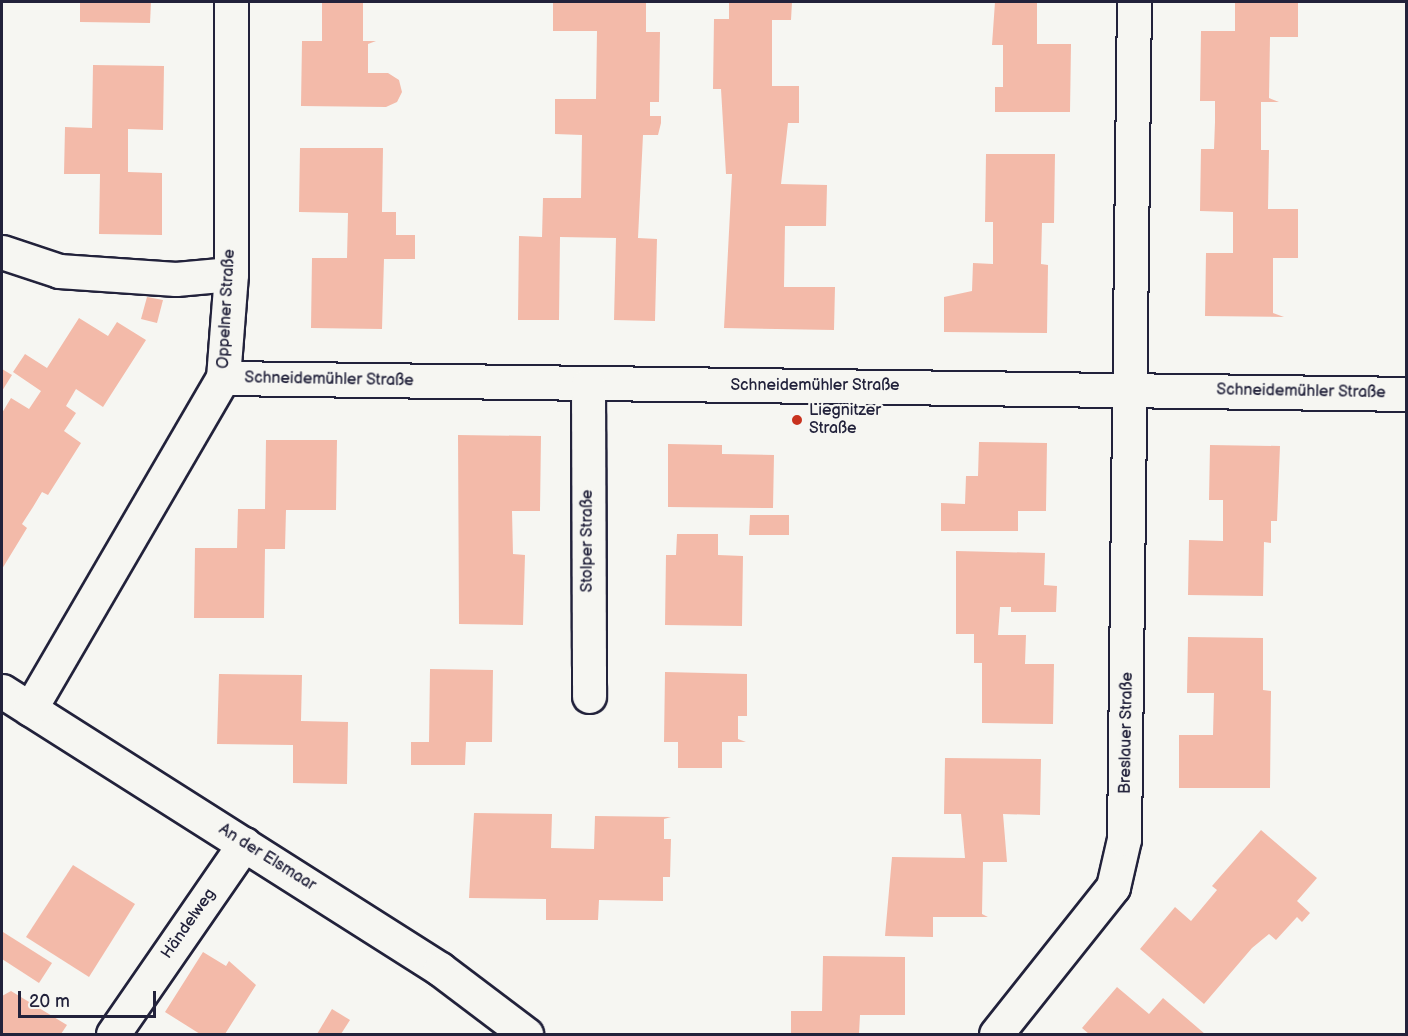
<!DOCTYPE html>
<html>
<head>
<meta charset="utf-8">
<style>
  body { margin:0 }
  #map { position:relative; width:1408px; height:1036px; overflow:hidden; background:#f6f6f2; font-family:"Balsamiq Sans",sans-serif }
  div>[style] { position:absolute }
  .building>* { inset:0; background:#f3baa9 }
  .roads { filter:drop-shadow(2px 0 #22223b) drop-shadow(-2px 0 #22223b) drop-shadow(0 2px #22223b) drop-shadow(0 -2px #22223b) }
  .minor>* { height:33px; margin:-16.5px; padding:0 16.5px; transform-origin:16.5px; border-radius:16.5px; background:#f6f6f2 }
  .dots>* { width:16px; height:16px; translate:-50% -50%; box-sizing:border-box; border:3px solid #f6f6f2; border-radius:50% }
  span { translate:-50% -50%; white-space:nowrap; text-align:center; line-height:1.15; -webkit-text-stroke:4.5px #f6f6f2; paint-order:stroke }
  .street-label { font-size:16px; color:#22223b }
  .poi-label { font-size:16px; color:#22223b }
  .left { translate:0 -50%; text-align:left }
  .frame { position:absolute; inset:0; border:3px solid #22223b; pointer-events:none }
  .scale { position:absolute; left:18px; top:991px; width:138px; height:27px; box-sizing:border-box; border:3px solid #22223b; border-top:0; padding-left:8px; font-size:18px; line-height:21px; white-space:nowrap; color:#22223b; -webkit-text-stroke:4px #f6f6f2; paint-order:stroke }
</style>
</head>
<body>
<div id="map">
  <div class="building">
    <i style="clip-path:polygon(80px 2px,151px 2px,150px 23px,80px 22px)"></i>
    <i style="clip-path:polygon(322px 2px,363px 2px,363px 41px,376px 41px,368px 44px,368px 73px,388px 73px,399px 80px,402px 92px,397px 102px,386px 107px,301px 106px,302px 41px,322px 41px)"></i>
    <i style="clip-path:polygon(553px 2px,646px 2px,646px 32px,660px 32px,659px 102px,650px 102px,650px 116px,661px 116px,661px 123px,658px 135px,643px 135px,638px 238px,657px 239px,655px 321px,614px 320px,616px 238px,560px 237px,559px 320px,518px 320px,519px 236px,542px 237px,543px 198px,581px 198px,582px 135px,555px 134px,555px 99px,596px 99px,597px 31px,553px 31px)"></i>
    <i style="clip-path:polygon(729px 2px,792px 2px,791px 20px,772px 20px,772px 86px,799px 86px,799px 123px,788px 123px,781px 184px,827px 185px,826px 226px,785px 226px,784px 287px,835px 287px,834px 330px,724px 328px,732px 174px,726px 174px,721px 89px,713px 89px,714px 19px,729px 19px)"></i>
    <i style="clip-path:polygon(995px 2px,1037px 2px,1037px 44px,1071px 44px,1070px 112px,995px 112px,995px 87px,1003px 87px,1003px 45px,992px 45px)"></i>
    <i style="clip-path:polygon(1235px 2px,1298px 2px,1298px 37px,1270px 37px,1269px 98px,1279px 102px,1261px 102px,1261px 150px,1269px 150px,1268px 209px,1298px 209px,1298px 258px,1273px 258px,1273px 313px,1284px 317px,1205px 316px,1206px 253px,1233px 253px,1233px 212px,1200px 211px,1201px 149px,1214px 149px,1215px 122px,1215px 101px,1200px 101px,1201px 31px,1235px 31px)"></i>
    <i style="clip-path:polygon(93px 65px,164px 66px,163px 130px,128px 129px,128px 172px,162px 173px,162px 235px,99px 234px,100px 174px,64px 174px,65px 127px,92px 128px)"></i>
    <i style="clip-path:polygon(300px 148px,383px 148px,382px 212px,396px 212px,396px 235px,415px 235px,415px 259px,384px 259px,382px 329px,311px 328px,312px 258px,347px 258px,348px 213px,299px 212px)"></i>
    <i style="clip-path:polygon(986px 154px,1055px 154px,1054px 223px,1042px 223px,1041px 264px,1048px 265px,1047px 333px,944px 332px,944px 297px,972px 291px,973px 263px,993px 264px,993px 222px,985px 222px)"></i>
    <i style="clip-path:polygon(147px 297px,163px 300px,157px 323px,141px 319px)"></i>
    <i style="clip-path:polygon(79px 318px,108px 336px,117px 322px,146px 340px,103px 407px,76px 389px,66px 406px,76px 413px,64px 431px,81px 443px,48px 495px,42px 492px,33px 507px,22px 524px,27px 528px,2px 569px,2px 413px,11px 398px,29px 409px,41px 391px,13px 372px,25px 354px,47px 368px)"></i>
    <i style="clip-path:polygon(2px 369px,12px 375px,2px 391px)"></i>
    <i style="clip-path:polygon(458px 435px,541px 436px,540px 511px,512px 511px,513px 554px,525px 555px,523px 625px,459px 624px)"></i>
    <i style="clip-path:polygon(266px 440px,337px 440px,336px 510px,286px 510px,285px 549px,265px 549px,264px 618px,194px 618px,195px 548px,237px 548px,238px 509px,265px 509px)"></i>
    <i style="clip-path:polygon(979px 442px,1047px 443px,1046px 511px,1018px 511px,1018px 531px,941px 531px,941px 503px,965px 504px,966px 476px,978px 476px)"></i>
    <i style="clip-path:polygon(668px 444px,722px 445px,722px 454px,774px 455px,773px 508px,668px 507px)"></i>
    <i style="clip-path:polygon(1210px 445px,1280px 446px,1277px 521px,1271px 521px,1271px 543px,1264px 542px,1263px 596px,1188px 595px,1189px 540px,1223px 541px,1223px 500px,1209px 500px)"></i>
    <i style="clip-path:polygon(750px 515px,789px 515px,789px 535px,749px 535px)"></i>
    <i style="clip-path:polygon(677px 534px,718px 534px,718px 555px,743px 556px,742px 626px,665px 625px,666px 555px,676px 555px)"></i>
    <i style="clip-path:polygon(956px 551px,1045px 553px,1044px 585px,1057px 586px,1056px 612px,1011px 612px,1011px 607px,1000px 607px,998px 635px,1026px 635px,1025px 664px,1054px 664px,1053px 724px,982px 723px,982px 663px,974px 663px,974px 634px,956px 634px)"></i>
    <i style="clip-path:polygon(1188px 637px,1263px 638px,1263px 690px,1271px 691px,1270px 788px,1179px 788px,1179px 735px,1213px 735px,1214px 693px,1187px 693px)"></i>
    <i style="clip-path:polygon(430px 669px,493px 670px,492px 742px,466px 742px,465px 765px,411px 765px,411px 742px,429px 742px)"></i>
    <i style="clip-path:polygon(665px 672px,747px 674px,747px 716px,738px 716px,738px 739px,746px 742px,722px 742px,722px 768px,678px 768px,678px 742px,664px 742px)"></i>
    <i style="clip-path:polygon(219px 674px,302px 675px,301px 721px,348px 722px,347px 784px,293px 783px,293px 745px,217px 744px)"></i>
    <i style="clip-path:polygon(945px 758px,1041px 759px,1040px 815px,1003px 814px,1007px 862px,983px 862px,982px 914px,988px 917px,933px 917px,933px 937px,885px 936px,892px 857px,965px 858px,961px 814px,944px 814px)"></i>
    <i style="clip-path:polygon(474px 813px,552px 814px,551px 848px,594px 849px,595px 816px,671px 817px,664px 819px,664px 839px,671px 839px,670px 877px,663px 877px,663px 901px,599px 900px,598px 920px,546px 920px,546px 899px,469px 898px)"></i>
    <i style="clip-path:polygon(1261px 830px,1317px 878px,1297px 901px,1310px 913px,1302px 922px,1297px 917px,1276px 940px,1269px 934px,1252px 948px,1204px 1004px,1140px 949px,1175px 907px,1191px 921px,1217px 890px,1212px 886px)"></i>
    <i style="clip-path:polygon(73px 865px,135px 904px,89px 977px,26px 937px)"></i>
    <i style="clip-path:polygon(3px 932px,52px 963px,39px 983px,2px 959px)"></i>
    <i style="clip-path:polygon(203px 952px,226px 966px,229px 961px,256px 985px,225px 1034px,200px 1034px,165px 1012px)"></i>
    <i style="clip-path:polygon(823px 956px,905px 957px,905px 1015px,860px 1015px,859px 1034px,791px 1034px,791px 1011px,822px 1011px)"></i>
    <i style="clip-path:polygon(1117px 987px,1149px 1014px,1163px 998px,1205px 1034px,1089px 1034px,1082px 1028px)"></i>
    <i style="clip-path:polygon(11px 991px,67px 1025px,61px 1034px,2px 1034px,2px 996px)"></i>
    <i style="clip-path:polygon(332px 1009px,350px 1020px,341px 1034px,317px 1034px)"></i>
  </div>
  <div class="roads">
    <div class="minor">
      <i style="left:2px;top:252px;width:60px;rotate:18.4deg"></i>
      <i style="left:59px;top:271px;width:117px;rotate:3.9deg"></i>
      <i style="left:176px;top:279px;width:55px;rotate:-5.2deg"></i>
      <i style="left:223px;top:378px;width:1183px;rotate:0.77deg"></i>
      <i style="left:588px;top:385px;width:311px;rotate:89.8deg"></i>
      <i style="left:2px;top:691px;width:519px;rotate:32.4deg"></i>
      <i style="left:440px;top:969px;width:108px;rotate:37.1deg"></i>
      <i style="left:30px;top:709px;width:383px;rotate:-59.8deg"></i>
      <i style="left:223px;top:378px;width:104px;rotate:-85.6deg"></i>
      <i style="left:231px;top:274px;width:272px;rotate:-90deg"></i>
      <i style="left:113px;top:1034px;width:231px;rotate:-55.4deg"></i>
      <i style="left:996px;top:1034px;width:188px;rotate:-51.5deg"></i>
      <i style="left:1113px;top:887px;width:49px;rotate:-77.1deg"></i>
      <i style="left:1124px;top:839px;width:837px;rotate:-89.32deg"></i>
    </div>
  </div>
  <div class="dots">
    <i style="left:797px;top:420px;background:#c8321e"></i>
  </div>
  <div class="street-label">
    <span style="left:227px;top:309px;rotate:-87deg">Oppelner Straße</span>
    <span style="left:329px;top:380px;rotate:1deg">Schneidemühler Straße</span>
    <span style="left:815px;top:386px">Schneidemühler Straße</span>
    <span style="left:1301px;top:392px;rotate:1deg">Schneidemühler Straße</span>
    <span style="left:588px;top:541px;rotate:-90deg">Stolper Straße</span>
    <span style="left:1127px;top:733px;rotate:-89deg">Breslauer Straße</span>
    <span style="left:267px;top:858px;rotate:32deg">An der Elsmaar</span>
    <span style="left:189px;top:924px;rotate:-55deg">Händelweg</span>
  </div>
  <div class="poi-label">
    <span class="left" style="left:809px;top:420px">Liegnitzer<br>Straße</span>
  </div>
  <div class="frame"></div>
  <div class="scale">20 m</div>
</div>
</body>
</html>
